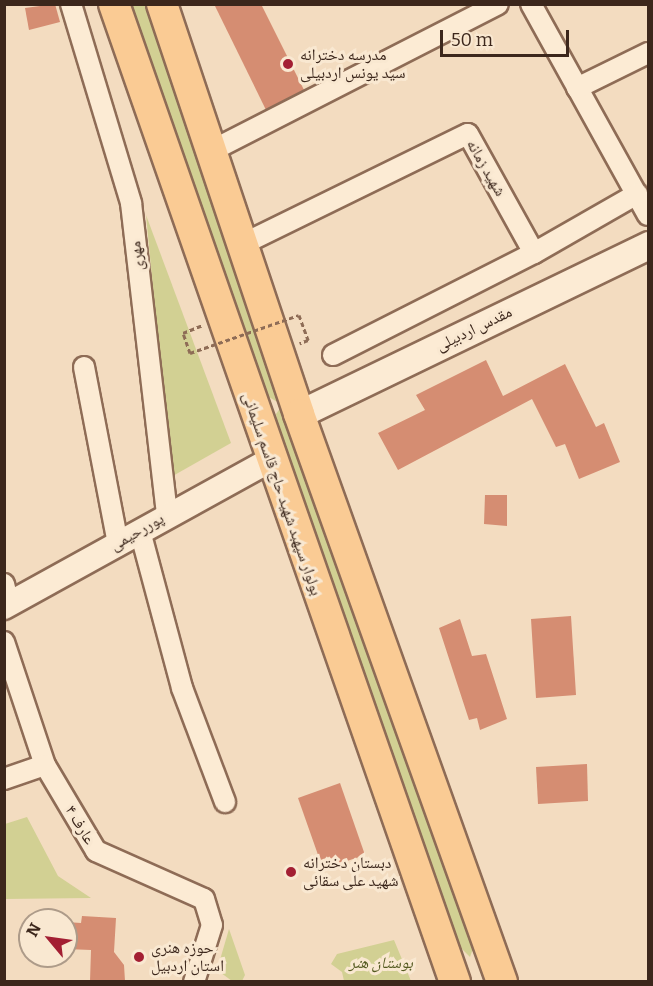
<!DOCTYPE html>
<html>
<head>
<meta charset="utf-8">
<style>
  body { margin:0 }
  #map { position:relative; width:653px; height:986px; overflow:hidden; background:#f3dcc0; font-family:Bitter,"Noto Naskh Arabic",serif }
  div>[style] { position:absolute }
  .green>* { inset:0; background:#d2d093 }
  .building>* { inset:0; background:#d58d72 }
  .path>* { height:3px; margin-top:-1.5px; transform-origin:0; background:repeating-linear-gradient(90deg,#8e6c56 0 4.5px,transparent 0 7.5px) }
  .roads { filter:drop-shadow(2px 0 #8e6c56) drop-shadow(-2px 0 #8e6c56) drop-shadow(0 2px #8e6c56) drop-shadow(0 -2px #8e6c56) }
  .minor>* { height:20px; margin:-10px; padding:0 10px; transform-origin:10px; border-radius:10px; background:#fcebd4 }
  .tertiary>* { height:24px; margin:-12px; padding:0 12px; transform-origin:12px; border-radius:12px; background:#fcebd4 }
  .secondary>* { height:27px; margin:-13.5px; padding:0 13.5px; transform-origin:13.5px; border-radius:13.5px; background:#fcebd4 }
  .primary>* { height:30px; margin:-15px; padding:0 15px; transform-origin:15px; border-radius:15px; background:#facb94 }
  .path-bridge>* { height:3px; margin-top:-1.5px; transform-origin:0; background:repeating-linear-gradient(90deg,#8e6c56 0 4.5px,transparent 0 7.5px) }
  .dots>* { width:16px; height:16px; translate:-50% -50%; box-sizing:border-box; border:3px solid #f9e8d1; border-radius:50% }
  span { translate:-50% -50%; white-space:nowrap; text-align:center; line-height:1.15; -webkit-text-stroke:6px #f9e8d1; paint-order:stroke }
  .poi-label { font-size:16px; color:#3c271c }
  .left { translate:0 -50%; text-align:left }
  .street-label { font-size:16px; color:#3c271c }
  .park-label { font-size:16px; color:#545a20; font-style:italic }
  .frame { position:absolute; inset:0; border:6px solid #3c271c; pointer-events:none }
  .north { position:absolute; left:18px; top:908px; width:60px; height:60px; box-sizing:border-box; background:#f9e8d1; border:2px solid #ad9b89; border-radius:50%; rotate:299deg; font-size:16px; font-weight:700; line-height:24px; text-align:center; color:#3c271c }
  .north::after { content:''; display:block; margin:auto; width:21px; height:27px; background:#a31f33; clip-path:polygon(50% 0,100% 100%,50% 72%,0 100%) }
  .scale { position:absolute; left:440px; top:30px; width:129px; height:27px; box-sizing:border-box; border:3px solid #3c271c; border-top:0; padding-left:8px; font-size:18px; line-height:21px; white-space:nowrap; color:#3c271c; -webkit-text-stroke:4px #f9e8d1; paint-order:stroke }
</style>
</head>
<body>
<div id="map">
  <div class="green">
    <i style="clip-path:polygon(131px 5px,147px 5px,282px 395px,279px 403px,269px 397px)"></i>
    <i style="clip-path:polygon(146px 215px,231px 443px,171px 477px)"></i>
    <i style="clip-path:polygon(281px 407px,475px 943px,470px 957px,460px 947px,279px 434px,276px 414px)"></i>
    <i style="clip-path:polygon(27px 817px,58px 876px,91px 898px,5px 899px,5px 824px)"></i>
    <i style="clip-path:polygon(229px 929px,245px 975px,242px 981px,232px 981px,217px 970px)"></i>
    <i style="clip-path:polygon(394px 940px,411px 981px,344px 981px,342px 972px,331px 964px,337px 954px)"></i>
  </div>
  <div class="building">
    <i style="clip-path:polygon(55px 4px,60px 22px,29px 30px,25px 8px)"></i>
    <i style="clip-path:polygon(214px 4px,261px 4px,304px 90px,266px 110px)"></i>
    <i style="clip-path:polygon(486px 360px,503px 396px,565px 364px,596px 427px,604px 423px,620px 462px,579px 479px,565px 444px,556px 447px,532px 399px,398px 470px,378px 433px,425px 410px,416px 395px)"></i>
    <i style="clip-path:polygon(485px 495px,507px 495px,507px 526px,484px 524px)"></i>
    <i style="clip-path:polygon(571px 616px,576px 695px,536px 698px,531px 619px)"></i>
    <i style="clip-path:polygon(460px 619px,472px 656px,486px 654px,507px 719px,480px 730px,477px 718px,469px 720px,439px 628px)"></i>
    <i style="clip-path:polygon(587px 764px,588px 801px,538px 804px,536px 767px)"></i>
    <i style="clip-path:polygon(340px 783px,365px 855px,323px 869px,298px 798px)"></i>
    <i style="clip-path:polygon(82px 916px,116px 918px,114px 952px,124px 965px,125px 981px,90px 981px,91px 950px,66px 949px,66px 922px,81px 923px)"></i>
  </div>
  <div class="path">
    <i style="left:299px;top:315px;width:27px;rotate:70deg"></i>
    <i style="left:308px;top:340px;width:9px;rotate:159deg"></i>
    <i style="left:190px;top:353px;width:21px;rotate:-109deg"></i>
    <i style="left:183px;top:333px;width:22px;rotate:-22deg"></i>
  </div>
  <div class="roads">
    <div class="minor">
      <i style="left:71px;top:4px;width:208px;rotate:73.2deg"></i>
      <i style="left:131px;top:203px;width:314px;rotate:83.4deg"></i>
      <i style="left:531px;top:4px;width:241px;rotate:61deg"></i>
      <i style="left:577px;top:88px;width:79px;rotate:-26.2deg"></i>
      <i style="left:211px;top:151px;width:322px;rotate:-27.1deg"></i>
      <i style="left:243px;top:244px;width:250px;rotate:-26.1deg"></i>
      <i style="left:468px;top:134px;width:136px;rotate:61deg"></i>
      <i style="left:534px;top:253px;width:119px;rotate:-29.8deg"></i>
      <i style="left:333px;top:355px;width:225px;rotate:-26.9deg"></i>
      <i style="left:84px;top:367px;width:179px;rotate:79.1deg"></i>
      <i style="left:140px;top:531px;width:163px;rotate:75deg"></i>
      <i style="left:182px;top:688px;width:122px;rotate:69.3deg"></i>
      <i style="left:4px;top:584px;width:21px;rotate:76deg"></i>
      <i style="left:4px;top:642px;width:130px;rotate:71.6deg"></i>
      <i style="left:45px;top:765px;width:100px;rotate:59.3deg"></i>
      <i style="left:96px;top:851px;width:118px;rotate:24deg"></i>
      <i style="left:204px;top:899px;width:27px;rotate:73deg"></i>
      <i style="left:212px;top:925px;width:60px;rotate:107.5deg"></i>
      <i style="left:4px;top:779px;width:43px;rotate:-18.9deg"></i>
    </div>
    <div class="tertiary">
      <i style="left:4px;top:607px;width:304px;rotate:-28.9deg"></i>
    </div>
    <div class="secondary">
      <i style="left:299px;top:414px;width:388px;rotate:-25.8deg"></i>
    </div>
    <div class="primary">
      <i style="left:114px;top:4px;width:1036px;rotate:70.78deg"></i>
      <i style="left:162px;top:4px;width:432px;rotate:71.5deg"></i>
      <i style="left:299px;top:414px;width:603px;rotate:70.33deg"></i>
    </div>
  </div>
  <div class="path-bridge">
    <i style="left:190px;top:353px;width:115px;rotate:-19.2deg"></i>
  </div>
  <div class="dots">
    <i style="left:288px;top:64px;background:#a31f33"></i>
    <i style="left:291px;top:872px;background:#a31f33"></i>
    <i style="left:139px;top:957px;background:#a31f33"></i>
  </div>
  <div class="poi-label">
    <span class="left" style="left:300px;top:64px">مدرسه دخترانه<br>سید یونس اردبیلی</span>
    <span class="left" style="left:303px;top:872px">دبستان دخترانه<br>شهید علی سقائی</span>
    <span class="left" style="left:151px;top:957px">حوزه هنری<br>استان اردبیل</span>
  </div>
  <div class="street-label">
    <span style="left:486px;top:168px;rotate:60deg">شهید زمانه</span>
    <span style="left:137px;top:256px;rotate:-97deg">مهری</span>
    <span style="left:474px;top:329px;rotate:-26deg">مقدس اردبیلی</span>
    <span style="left:282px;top:494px;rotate:71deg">بولوار سپهبد شهید حاج قاسم سلیمانی</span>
    <span style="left:137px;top:532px;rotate:-30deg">پوررحیمی</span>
    <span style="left:80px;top:825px;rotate:59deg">عارف ۴</span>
  </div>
  <div class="park-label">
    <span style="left:381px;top:963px">بوستان هنر</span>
  </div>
  <div class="frame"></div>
  <div class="north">N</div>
  <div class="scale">50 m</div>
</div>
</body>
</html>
